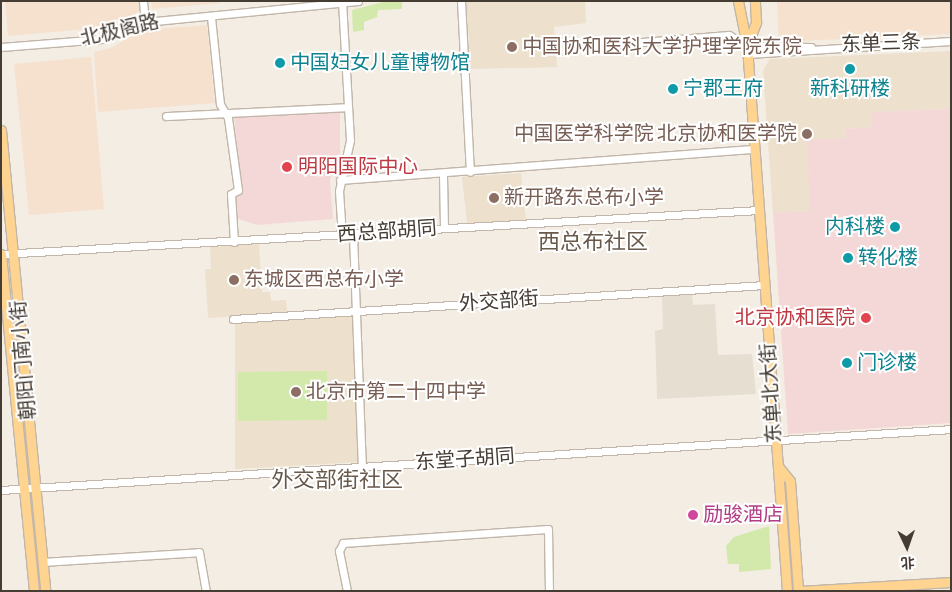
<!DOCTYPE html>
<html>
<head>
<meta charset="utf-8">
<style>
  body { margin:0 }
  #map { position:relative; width:952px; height:592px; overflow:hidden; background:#f3ede4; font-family:"Alegreya Sans","Noto Sans SC",sans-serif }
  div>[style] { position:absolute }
  .residential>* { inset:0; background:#e7ded2 }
  .commercial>* { inset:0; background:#f6e1ce }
  .education>* { inset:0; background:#ede0cd }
  .medical>* { inset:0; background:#f4d8d7 }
  .green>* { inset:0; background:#d3e9ab }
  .roads { filter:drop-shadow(1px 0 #c1b6a9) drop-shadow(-1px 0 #c1b6a9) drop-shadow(0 1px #c1b6a9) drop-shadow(0 -1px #c1b6a9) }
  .minor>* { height:7px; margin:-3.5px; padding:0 3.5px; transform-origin:3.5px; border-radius:3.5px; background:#fff }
  .major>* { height:9px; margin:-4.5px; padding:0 4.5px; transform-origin:4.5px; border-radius:4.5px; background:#ffd491 }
  .dots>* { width:14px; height:14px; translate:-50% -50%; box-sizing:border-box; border:2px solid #fff; border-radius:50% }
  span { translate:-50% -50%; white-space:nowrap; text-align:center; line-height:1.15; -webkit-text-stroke:4px #fff; paint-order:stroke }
  .street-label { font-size:20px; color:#453c34 }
  .education-label { font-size:20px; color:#785e54 }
  .left { translate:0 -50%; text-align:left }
  .right { translate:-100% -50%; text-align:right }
  .culture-label { font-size:20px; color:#0d838f }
  .health-label { font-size:20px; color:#be3a42 }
  .hotel-label { font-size:20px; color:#b23c85 }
  .quarter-label { font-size:22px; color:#68594b }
  .frame { position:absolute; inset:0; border:2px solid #453c34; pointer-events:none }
  .north { position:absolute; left:882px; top:522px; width:50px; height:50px; -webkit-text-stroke:4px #fff; paint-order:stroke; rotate:177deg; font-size:14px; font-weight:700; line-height:20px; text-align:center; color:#453c34 }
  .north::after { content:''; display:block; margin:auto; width:18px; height:22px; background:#453c34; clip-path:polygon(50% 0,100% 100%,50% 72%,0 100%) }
</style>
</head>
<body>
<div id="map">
  <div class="residential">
    <i style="clip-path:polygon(692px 294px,693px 305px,715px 304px,718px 355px,752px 354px,756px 394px,657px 399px,655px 331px,663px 329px,662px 296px)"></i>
  </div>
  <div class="commercial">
    <i style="clip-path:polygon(5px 1px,139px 1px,140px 11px,109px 27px,8px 36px)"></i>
    <i style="clip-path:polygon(151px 1px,220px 1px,220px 3px,152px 9px)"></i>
    <i style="clip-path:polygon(777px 1px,951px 1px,951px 34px,779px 42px)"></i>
    <i style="clip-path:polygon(207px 25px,215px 103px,98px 112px,94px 52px,111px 48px,142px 30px)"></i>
    <i style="clip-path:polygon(91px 57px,104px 209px,29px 215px,14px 64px)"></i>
  </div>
  <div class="education">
    <i style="clip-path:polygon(466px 1px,585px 1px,586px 23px,554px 27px,557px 67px,471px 69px)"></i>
    <i style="clip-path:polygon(951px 51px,951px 109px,872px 112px,873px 127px,846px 129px,847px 138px,807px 141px,811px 211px,773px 213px,763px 70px,770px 59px)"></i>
    <i style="clip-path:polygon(521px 173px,526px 220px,467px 223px,462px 177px)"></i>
    <i style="clip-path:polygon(259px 244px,262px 292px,270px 292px,271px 301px,286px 300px,287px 313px,208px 318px,205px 269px,211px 269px,210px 247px)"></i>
    <i style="clip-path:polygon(356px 314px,359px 462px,235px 469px,235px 323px)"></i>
  </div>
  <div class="medical">
    <i style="clip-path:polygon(951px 109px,951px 423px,788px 434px,773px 213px,810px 211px,807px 140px,846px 138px,846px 129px,872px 127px,872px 112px)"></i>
    <i style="clip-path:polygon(340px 112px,340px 154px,330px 180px,333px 219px,257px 225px,236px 218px,236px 197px,241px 192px,234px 116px)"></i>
  </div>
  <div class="green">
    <i style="clip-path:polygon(387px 1px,402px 1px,402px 9px,378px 10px,377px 17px,364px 22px,364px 30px,353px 32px,352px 10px)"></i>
    <i style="clip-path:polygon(327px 371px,327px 420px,238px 421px,238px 372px)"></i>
    <i style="clip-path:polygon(769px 526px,771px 569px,739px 572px,739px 564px,728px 564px,726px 546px,734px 537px)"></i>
  </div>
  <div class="roads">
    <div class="minor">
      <i style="left:143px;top:1px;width:21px;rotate:85deg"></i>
      <i style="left:461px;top:1px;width:171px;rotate:87deg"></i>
      <i style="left:211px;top:17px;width:87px;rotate:84.1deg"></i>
      <i style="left:220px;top:104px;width:16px;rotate:60deg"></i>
      <i style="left:228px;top:118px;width:73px;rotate:82.1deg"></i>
      <i style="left:238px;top:190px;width:8px;rotate:150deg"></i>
      <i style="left:231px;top:194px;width:48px;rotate:86.4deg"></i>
      <i style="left:605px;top:45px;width:124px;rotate:-4.6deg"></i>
      <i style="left:729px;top:35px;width:21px;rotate:31deg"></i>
      <i style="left:747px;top:46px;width:64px;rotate:0.9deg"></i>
      <i style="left:1px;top:47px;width:101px;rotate:-4.5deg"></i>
      <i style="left:102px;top:39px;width:46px;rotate:-21.6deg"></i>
      <i style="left:145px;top:22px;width:214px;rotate:-5.6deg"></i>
      <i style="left:748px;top:54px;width:203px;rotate:-3.7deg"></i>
      <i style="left:166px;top:116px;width:181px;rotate:-2.8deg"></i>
      <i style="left:443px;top:175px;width:53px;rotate:88.9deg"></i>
      <i style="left:340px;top:180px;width:416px;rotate:-4.3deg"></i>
      <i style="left:353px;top:235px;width:231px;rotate:87.8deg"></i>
      <i style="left:342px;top:236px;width:45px;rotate:-93.8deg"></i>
      <i style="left:339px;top:191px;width:52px;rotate:-77.8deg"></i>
      <i style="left:350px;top:140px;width:137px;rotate:-93.3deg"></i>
      <i style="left:1px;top:254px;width:759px;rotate:-3.32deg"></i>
      <i style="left:233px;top:319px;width:532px;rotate:-3.66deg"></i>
      <i style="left:1px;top:490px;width:952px;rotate:-3.67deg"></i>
      <i style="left:42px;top:562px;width:157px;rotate:-3.6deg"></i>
      <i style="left:199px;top:552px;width:40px;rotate:80deg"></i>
      <i style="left:347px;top:591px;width:41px;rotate:-101.3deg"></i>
      <i style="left:339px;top:551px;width:9px;rotate:-63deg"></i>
      <i style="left:343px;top:543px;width:205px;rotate:-3.9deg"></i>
      <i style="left:548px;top:529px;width:62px;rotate:89.1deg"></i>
    </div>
    <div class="major">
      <i style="left:738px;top:1px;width:46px;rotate:78.7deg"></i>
      <i style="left:747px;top:46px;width:546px;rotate:85.8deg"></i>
      <i style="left:747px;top:46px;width:26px;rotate:-69deg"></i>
      <i style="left:756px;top:22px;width:21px;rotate:-93deg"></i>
      <i style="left:1px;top:130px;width:463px;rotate:84.5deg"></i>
      <i style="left:1px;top:254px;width:339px;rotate:84.4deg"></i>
      <i style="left:778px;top:466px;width:19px;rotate:51deg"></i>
      <i style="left:790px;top:481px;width:110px;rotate:85.8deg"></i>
      <i style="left:800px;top:591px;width:151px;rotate:-3.4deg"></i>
    </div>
  </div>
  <div class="dots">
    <i style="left:512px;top:47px;background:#8d6e63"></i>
    <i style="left:280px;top:63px;background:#0f9aa8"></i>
    <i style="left:850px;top:69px;background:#0f9aa8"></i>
    <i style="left:673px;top:89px;background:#0f9aa8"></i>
    <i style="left:807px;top:134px;background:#8d6e63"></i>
    <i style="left:287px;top:167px;background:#e0444e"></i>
    <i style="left:494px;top:198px;background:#8d6e63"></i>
    <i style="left:895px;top:227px;background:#0f9aa8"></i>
    <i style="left:848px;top:258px;background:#0f9aa8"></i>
    <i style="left:234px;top:280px;background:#8d6e63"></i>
    <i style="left:866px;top:318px;background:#e0444e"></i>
    <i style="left:847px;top:363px;background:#0f9aa8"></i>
    <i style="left:296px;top:392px;background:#8d6e63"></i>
    <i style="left:693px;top:515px;background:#d1479c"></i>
  </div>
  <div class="street-label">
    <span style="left:120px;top:31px;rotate:-13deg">北极阁路</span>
    <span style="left:881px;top:44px;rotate:-2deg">东单三条</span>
    <span style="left:387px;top:232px;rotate:-4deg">西总部胡同</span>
    <span style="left:499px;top:302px;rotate:-4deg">外交部街</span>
    <span style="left:24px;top:360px;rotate:-95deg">朝阳门南小街</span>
    <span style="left:772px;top:393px;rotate:-94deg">东单北大街</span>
    <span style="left:465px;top:460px;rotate:-4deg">东堂子胡同</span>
  </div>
  <div class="education-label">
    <span class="left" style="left:522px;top:47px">中国协和医科大学护理学院东院</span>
    <span class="right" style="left:797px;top:134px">中国医学科学院 北京协和医学院</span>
    <span class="left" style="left:504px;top:198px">新开路东总布小学</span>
    <span class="left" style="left:244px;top:280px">东城区西总布小学</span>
    <span class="left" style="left:306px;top:392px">北京市第二十四中学</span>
  </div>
  <div class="culture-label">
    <span class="left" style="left:290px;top:63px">中国妇女儿童博物馆</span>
    <span class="left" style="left:683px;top:89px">宁郡王府</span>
    <span style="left:850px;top:89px">新科研楼</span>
    <span class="right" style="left:885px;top:227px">内科楼</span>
    <span class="left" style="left:858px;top:258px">转化楼</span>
    <span class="left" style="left:857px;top:363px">门诊楼</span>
  </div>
  <div class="health-label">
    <span class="left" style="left:298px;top:167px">明阳国际中心</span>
    <span class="right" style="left:855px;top:318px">北京协和医院</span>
  </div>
  <div class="hotel-label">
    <span class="left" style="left:703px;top:515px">励骏酒店</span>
  </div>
  <div class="quarter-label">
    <span style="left:593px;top:243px">西总布社区</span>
    <span style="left:337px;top:481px">外交部街社区</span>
  </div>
  <div class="frame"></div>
  <div class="north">北</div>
</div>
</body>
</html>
